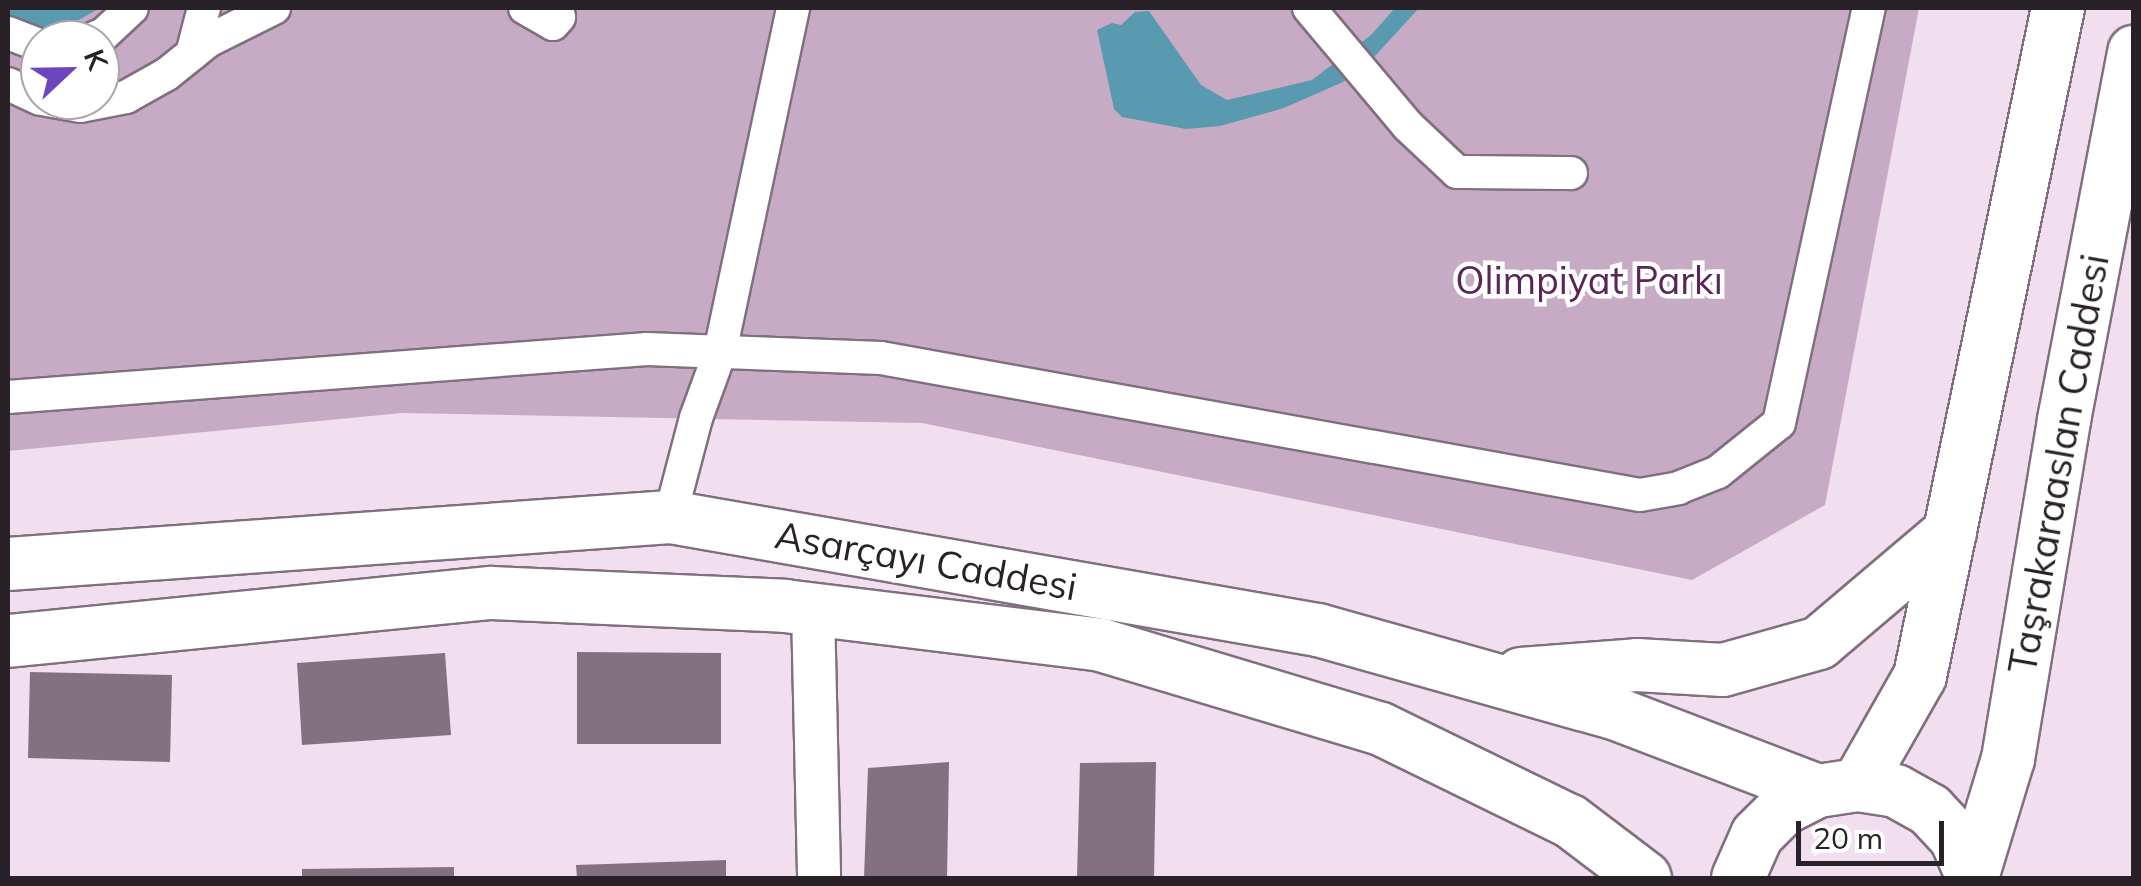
<!DOCTYPE html>
<html>
<head>
<meta charset="utf-8">
<style>
  body { margin:0 }
  #map { position:relative; width:2141px; height:886px; overflow:hidden; background:#f1deef; font-family:Mulish,sans-serif }
  div>[style] { position:absolute }
  .green>* { inset:0; background:#c7abc4 }
  .water>* { inset:0; background:#5a9ab0 }
  .building>* { inset:0; background:#837180 }
  .roads { filter:drop-shadow(2px 0 #806f7f) drop-shadow(-2px 0 #806f7f) drop-shadow(0 2px #806f7f) drop-shadow(0 -2px #806f7f) }
  .pedestrian>* { height:32px; margin:-16px; padding:0 16px; transform-origin:16px; border-radius:16px; background:#fff }
  .minor>* { height:42px; margin:-21px; padding:0 21px; transform-origin:21px; border-radius:21px; background:#fff }
  .tertiary>* { height:52px; margin:-26px; padding:0 26px; transform-origin:26px; border-radius:26px; background:#fff }
  span { translate:-50% -50%; white-space:nowrap; text-align:center; line-height:1.15; -webkit-text-stroke:9px #fff; paint-order:stroke }
  .park-label { font-size:38px; color:#5a2557 }
  .street-label { font-size:38px; color:#282128 }
  .frame { position:absolute; inset:0; border:10px solid #282128; pointer-events:none }
  .north { position:absolute; left:20px; top:20px; width:100px; height:100px; box-sizing:border-box; background:#fff; border:2px solid #a9a6a9; border-radius:50%; rotate:68deg; font-size:28px; font-weight:700; line-height:40px; text-align:center; color:#282128 }
  .north::after { content:''; display:block; margin:auto; width:35px; height:45px; background:#6d46bf; clip-path:polygon(50% 0,100% 100%,50% 72%,0 100%) }
  .scale { position:absolute; left:1796px; top:821px; width:148px; height:45px; box-sizing:border-box; border:5px solid #282128; border-top:0; padding-left:12px; font-size:30px; line-height:35px; white-space:nowrap; color:#282128; -webkit-text-stroke:8px #fff; paint-order:stroke }
</style>
</head>
<body>
<div id="map">
  <div class="green">
    <i style="clip-path:polygon(evenodd,8px 8px,1919px 8px,1825px 505px,1692px 580px,922px 423px,402px 413px,8px 451px,8px 8px,40px 40px,100px 40px,100px 100px,40px 100px,40px 40px)"></i>
  </div>
  <div class="water">
    <i style="clip-path:polygon(8px 8px,100px 8px,68px 26px,42px 28px,19px 21px,8px 14px)"></i>
    <i style="clip-path:polygon(1395px 8px,1419px 8px,1375px 56px,1343px 82px,1284px 108px,1220px 126px,1186px 129px,1122px 117px,1114px 109px,1097px 30px,1112px 23px,1121px 25px,1135px 12px,1149px 11px,1201px 85px,1227px 100px,1312px 80px,1371px 35px)"></i>
  </div>
  <div class="building">
    <i style="clip-path:polygon(577px 652px,721px 653px,721px 744px,577px 744px)"></i>
    <i style="clip-path:polygon(445px 653px,451px 735px,302px 745px,297px 663px)"></i>
    <i style="clip-path:polygon(30px 672px,172px 675px,170px 762px,28px 758px)"></i>
    <i style="clip-path:polygon(949px 762px,947px 878px,864px 878px,868px 768px)"></i>
    <i style="clip-path:polygon(1156px 762px,1154px 878px,1077px 878px,1080px 763px)"></i>
    <i style="clip-path:polygon(726px 860px,726px 878px,577px 878px,576px 865px)"></i>
    <i style="clip-path:polygon(454px 867px,454px 878px,302px 878px,302px 869px)"></i>
  </div>
  <div class="roads">
    <div class="pedestrian">
      <i style="left:525px;top:8px;width:32px;rotate:30deg"></i>
      <i style="left:553px;top:24px;width:9px;rotate:-49deg"></i>
      <i style="left:559px;top:17px;width:9px;rotate:-103deg"></i>
      <i style="left:1309px;top:8px;width:154px;rotate:50deg"></i>
      <i style="left:1408px;top:126px;width:67px;rotate:43.2deg"></i>
      <i style="left:1457px;top:172px;width:114px;rotate:0.5deg"></i>
      <i style="left:8px;top:33px;width:34px;rotate:21deg"></i>
      <i style="left:89px;top:40px;width:16px;rotate:-22deg"></i>
      <i style="left:104px;top:34px;width:38px;rotate:-43deg"></i>
      <i style="left:192px;top:54px;width:48px;rotate:-75.4deg"></i>
      <i style="left:8px;top:84px;width:35px;rotate:25deg"></i>
      <i style="left:47px;top:100px;width:34px;rotate:10deg"></i>
      <i style="left:80px;top:106px;width:47px;rotate:-11.1deg"></i>
      <i style="left:126px;top:97px;width:47px;rotate:-29.3deg"></i>
      <i style="left:167px;top:74px;width:53px;rotate:-38.8deg"></i>
      <i style="left:208px;top:41px;width:74px;rotate:-26.6deg"></i>
      <i style="left:8px;top:397px;width:641px;rotate:-4.3deg"></i>
      <i style="left:647px;top:349px;width:234px;rotate:2.2deg"></i>
      <i style="left:881px;top:358px;width:771px;rotate:10.23deg"></i>
      <i style="left:1640px;top:495px;width:39px;rotate:-10deg"></i>
      <i style="left:1678px;top:488px;width:43px;rotate:-21.8deg"></i>
      <i style="left:1718px;top:472px;width:78px;rotate:-38.8deg"></i>
      <i style="left:1779px;top:423px;width:425px;rotate:-77.8deg"></i>
      <i style="left:670px;top:517px;width:102px;rotate:-75.3deg"></i>
      <i style="left:696px;top:418px;width:70px;rotate:-70deg"></i>
      <i style="left:720px;top:352px;width:352px;rotate:-78deg"></i>
    </div>
    <div class="minor">
      <i style="left:813px;top:609px;width:269px;rotate:88.7deg"></i>
    </div>
    <div class="tertiary">
      <i style="left:8px;top:564px;width:664px;rotate:-4.06deg"></i>
      <i style="left:670px;top:517px;width:658px;rotate:9.89deg"></i>
      <i style="left:1318px;top:630px;width:307px;rotate:15.7deg"></i>
      <i style="left:1614px;top:713px;width:218px;rotate:20.9deg"></i>
      <i style="left:8px;top:641px;width:485px;rotate:-5.7deg"></i>
      <i style="left:491px;top:593px;width:294px;rotate:2.5deg"></i>
      <i style="left:785px;top:606px;width:318px;rotate:7deg"></i>
      <i style="left:1101px;top:645px;width:292px;rotate:16.7deg"></i>
      <i style="left:1381px;top:729px;width:210px;rotate:26deg"></i>
      <i style="left:1570px;top:821px;width:94px;rotate:37.2deg"></i>
      <i style="left:1521px;top:674px;width:116px;rotate:-4.4deg"></i>
      <i style="left:1637px;top:665px;width:86px;rotate:3.3deg"></i>
      <i style="left:1723px;top:670px;width:100px;rotate:-15.7deg"></i>
      <i style="left:1819px;top:643px;width:172px;rotate:-40.3deg"></i>
      <i style="left:1858px;top:785px;width:125px;rotate:-60.4deg"></i>
      <i style="left:1920px;top:676px;width:682px;rotate:-78.33deg"></i>
      <i style="left:1973px;top:874px;width:120px;rotate:-73.1deg"></i>
      <i style="left:2008px;top:759px;width:344px;rotate:-80.6deg"></i>
      <i style="left:2064px;top:420px;width:375px;rotate:-79.2deg"></i>
      <i style="left:1738px;top:878px;width:47px;rotate:-66.2deg"></i>
      <i style="left:1757px;top:835px;width:38px;rotate:-45deg"></i>
      <i style="left:1784px;top:808px;width:38px;rotate:-27deg"></i>
      <i style="left:1818px;top:791px;width:40px;rotate:-8.5deg"></i>
      <i style="left:1858px;top:785px;width:38px;rotate:9deg"></i>
      <i style="left:1896px;top:791px;width:39px;rotate:29deg"></i>
      <i style="left:1930px;top:810px;width:38px;rotate:47deg"></i>
      <i style="left:1956px;top:838px;width:43px;rotate:67deg"></i>
    </div>
  </div>
  <div class="park-label">
    <span style="left:1589px;top:281px">Olimpiyat Parkı</span>
  </div>
  <div class="street-label">
    <span style="left:2059px;top:464px;rotate:-80deg">Taşrakaraaslan Caddesi</span>
    <span style="left:926px;top:561px;rotate:10deg">Asarçayı Caddesi</span>
  </div>
  <div class="frame"></div>
  <div class="north">K</div>
  <div class="scale">20 m</div>
</div>
</body>
</html>
